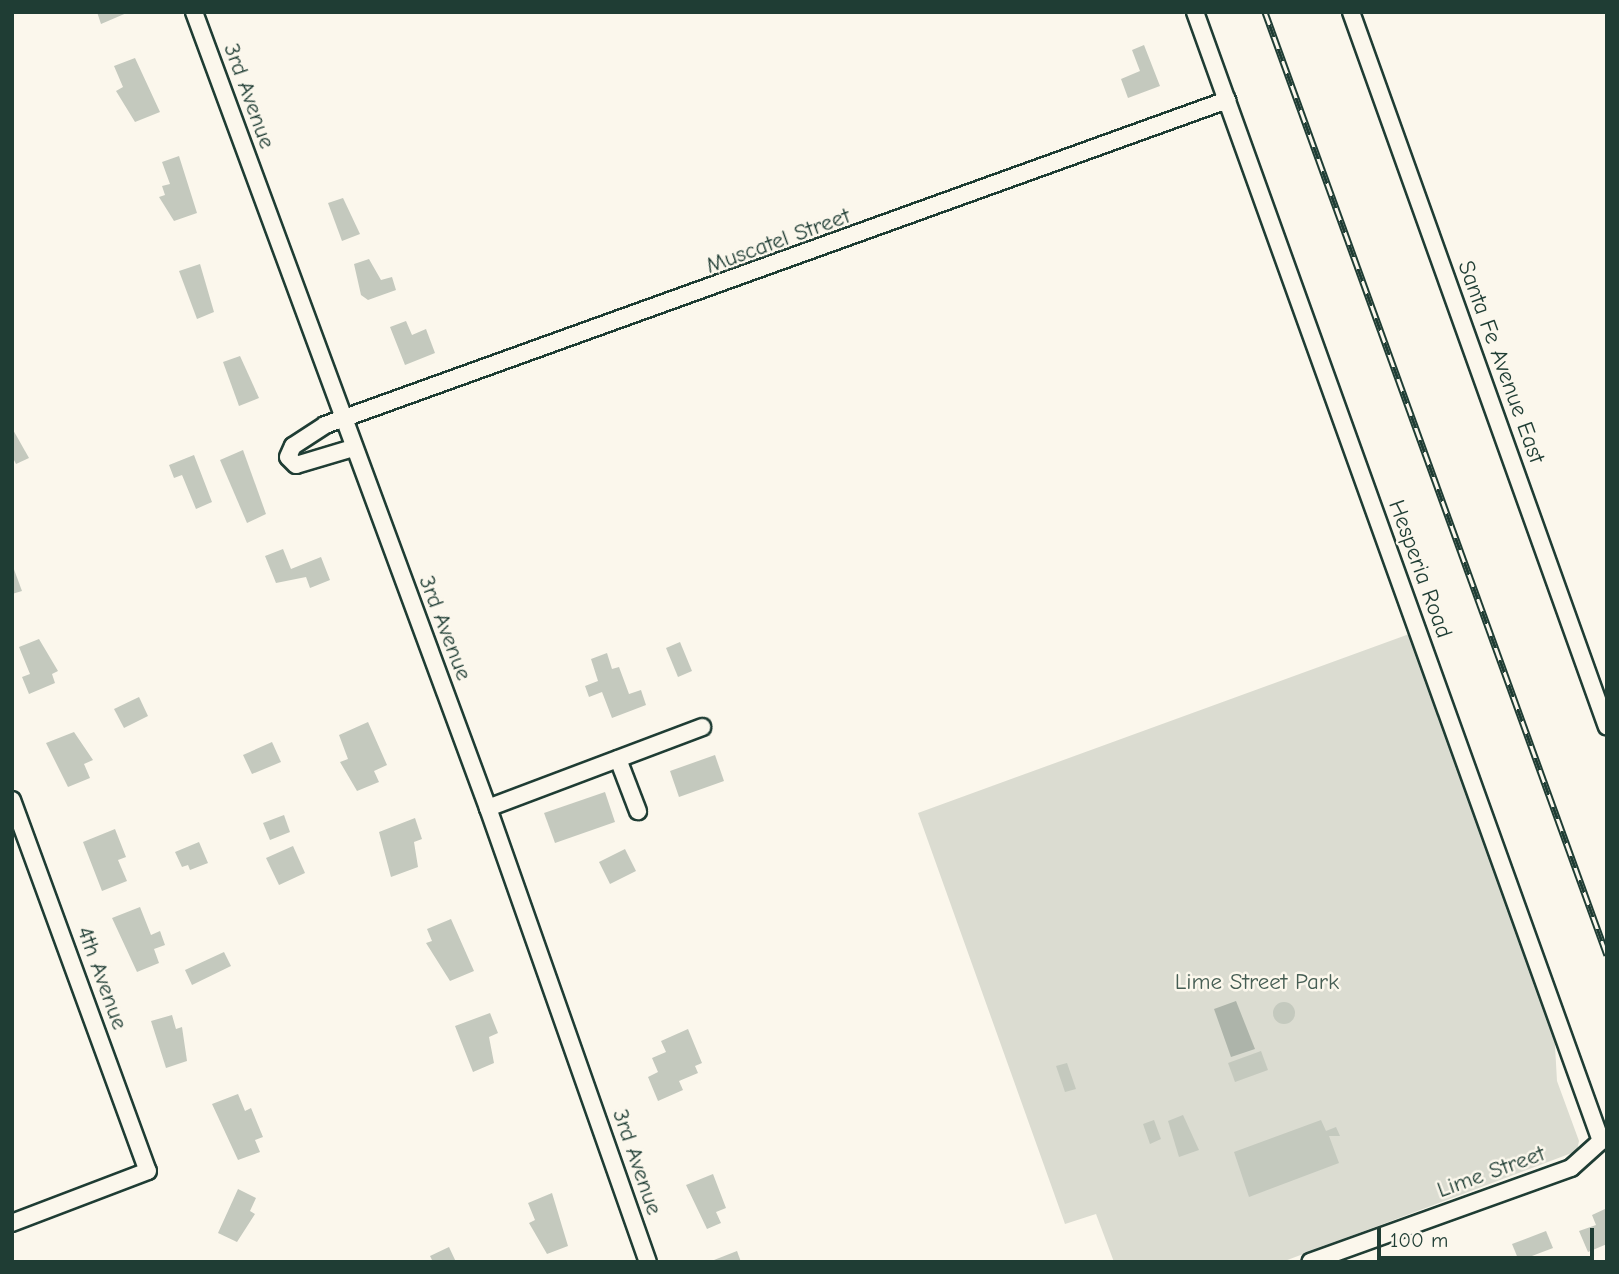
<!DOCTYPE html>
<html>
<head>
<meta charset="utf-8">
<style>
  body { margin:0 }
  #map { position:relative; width:1619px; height:1274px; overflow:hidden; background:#fbf7ec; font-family:"Comic Neue",sans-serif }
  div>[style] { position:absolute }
  .green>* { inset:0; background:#dbdcd1 }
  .water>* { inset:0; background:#adb4aa }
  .building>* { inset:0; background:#c4c9be }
  .round { border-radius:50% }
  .roads { filter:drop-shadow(2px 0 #1f3d34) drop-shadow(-2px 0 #1f3d34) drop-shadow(0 2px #1f3d34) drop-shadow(0 -2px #1f3d34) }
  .minor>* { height:16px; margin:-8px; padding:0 8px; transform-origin:8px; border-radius:8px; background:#fbf7ec }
  .rail>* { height:7px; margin-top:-3.5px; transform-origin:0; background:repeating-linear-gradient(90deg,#fbf7ec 0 13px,#1f3d34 0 26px); box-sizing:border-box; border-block:2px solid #1f3d34 }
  span { translate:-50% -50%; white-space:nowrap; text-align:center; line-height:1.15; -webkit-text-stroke:5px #fbf7ec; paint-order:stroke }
  .street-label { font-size:23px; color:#1f3d34 }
  .park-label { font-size:23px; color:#455d53 }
  .frame { position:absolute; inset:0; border:14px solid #1f3d34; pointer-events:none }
  .scale { position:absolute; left:1377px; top:1228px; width:217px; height:32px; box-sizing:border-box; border:4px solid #1f3d34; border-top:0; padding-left:9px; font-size:21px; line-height:24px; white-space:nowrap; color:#1f3d34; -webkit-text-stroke:5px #fbf7ec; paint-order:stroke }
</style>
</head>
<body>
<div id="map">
  <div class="green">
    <i style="clip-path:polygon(1412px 633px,1554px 1028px,1557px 1081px,1579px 1141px,1577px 1151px,1282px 1262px,1114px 1262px,1096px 1214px,1065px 1224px,918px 813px)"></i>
  </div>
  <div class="water">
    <i style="clip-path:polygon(1236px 1001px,1255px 1049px,1231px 1057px,1214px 1009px)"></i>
  </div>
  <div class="building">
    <i style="clip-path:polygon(88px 12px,129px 12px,101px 24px,97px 12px)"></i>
    <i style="clip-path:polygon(1144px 45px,1160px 86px,1128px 98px,1121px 79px,1140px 71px,1132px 50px)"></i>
    <i style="clip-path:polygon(135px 58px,160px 112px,135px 122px,116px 91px,123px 87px,114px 66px)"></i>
    <i style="clip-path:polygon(179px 156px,197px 213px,174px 221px,159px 197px,165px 195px,162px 186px,170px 184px,162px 162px)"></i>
    <i style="clip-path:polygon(343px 198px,360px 234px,342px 241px,328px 203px)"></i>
    <i style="clip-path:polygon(369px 259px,381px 280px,392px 277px,396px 290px,368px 300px,361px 295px,354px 264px)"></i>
    <i style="clip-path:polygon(200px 264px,214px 312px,197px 319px,179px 271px)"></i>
    <i style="clip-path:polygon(406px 321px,412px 335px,426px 329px,435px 353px,405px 365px,390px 327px)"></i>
    <i style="clip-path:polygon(240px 356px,259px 398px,239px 406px,223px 362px)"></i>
    <i style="clip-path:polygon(12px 428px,29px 458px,16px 464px,12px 456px)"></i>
    <i style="clip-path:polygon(243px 450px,266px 514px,247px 523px,220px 460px)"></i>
    <i style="clip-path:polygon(194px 455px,212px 502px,196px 509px,182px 475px,174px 478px,169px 465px)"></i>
    <i style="clip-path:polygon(283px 549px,291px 569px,321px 557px,330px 580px,310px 588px,306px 577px,276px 583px,265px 556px)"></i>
    <i style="clip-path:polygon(12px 564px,22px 591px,12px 594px)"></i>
    <i style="clip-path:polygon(39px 639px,58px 671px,52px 674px,55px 683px,29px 694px,22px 677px,30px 674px,19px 647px)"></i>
    <i style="clip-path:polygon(680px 642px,692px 671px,678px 677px,666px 648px)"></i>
    <i style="clip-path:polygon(607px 653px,612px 669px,619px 667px,629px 694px,641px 690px,646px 705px,612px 718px,602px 692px,589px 697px,585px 686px,598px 681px,591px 659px)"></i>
    <i style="clip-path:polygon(139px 697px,148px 716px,124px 728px,114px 709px)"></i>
    <i style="clip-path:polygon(368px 722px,387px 765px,374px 771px,379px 782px,357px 791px,340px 762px,348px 759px,339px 735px)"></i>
    <i style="clip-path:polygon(74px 732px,93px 760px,84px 764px,90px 778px,68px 787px,46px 743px)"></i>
    <i style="clip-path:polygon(272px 742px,281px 762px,252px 774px,243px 755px)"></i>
    <i style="clip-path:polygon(715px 755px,724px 781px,679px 797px,670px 771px)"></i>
    <i style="clip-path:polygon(605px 792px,615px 822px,555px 843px,544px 813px)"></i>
    <i style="clip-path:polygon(284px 815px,290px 832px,270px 840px,263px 823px)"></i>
    <i style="clip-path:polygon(415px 818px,422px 839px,414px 842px,418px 867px,391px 877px,379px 832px)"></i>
    <i style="clip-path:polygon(115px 829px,126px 857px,118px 860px,127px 881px,102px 891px,83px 842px)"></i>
    <i style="clip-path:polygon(199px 842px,208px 863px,190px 870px,188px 865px,182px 867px,175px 852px)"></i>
    <i style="clip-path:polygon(293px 846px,305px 873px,279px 885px,266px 858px)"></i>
    <i style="clip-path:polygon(625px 849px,636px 871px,610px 884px,599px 862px)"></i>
    <i style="clip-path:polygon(140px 907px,151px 935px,160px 931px,165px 945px,154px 949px,159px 963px,137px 972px,112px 918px)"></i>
    <i style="clip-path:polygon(451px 919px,474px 971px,450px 981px,426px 943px,432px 941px,427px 929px)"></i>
    <i style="clip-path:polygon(224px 952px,231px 966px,192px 985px,185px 970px)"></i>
    <i class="round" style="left:1273px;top:1002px;width:22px;height:22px"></i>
    <i style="clip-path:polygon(490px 1013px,498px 1033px,489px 1037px,494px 1063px,473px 1072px,455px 1026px)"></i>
    <i style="clip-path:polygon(172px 1015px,176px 1029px,182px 1027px,187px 1061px,166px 1068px,151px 1021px)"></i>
    <i style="clip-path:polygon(688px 1029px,702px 1063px,695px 1066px,698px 1073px,679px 1081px,683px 1090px,658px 1101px,648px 1077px,658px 1072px,652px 1058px,666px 1052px,661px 1041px)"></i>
    <i style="clip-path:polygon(1261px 1051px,1268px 1070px,1235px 1082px,1228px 1063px)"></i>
    <i style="clip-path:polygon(1067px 1063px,1076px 1089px,1065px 1092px,1056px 1066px)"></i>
    <i style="clip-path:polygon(238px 1094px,245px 1111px,251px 1108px,263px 1137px,255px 1140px,260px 1152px,238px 1160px,212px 1104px)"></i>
    <i style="clip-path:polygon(1183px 1115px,1199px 1150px,1179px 1157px,1168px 1121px)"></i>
    <i style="clip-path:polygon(1154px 1120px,1161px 1139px,1150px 1144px,1143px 1124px)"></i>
    <i style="clip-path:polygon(1321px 1120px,1326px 1131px,1336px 1127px,1340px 1136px,1329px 1136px,1339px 1163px,1249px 1197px,1234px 1152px)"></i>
    <i style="clip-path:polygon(713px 1174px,726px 1208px,716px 1212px,721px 1223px,707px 1229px,686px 1185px)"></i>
    <i style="clip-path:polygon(238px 1189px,256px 1198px,250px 1211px,255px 1214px,237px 1242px,218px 1233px)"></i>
    <i style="clip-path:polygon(552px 1193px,568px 1246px,547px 1254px,529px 1223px,535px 1220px,528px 1203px)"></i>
    <i style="clip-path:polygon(1605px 1209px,1607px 1244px,1588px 1252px,1579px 1231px,1596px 1225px,1592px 1215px)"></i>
    <i style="clip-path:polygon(1546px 1231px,1553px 1248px,1519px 1261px,1512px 1244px)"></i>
    <i style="clip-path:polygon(449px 1247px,456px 1262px,433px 1262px,430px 1256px)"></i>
    <i style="clip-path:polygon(737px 1251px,741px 1262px,715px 1262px,714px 1260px)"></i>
  </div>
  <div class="roads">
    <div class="minor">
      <i style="left:194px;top:12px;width:849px;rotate:69.73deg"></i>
      <i style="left:488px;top:808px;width:481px;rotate:70.6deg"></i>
      <i style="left:1195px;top:12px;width:1200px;rotate:70.22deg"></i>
      <i style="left:1601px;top:1141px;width:40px;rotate:138deg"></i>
      <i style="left:1571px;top:1168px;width:277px;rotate:160.2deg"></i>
      <i style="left:1351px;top:12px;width:759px;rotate:70.3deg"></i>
      <i style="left:353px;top:448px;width:59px;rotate:163.4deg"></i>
      <i style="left:296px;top:465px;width:11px;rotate:-135deg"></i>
      <i style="left:288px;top:457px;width:12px;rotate:-66deg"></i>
      <i style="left:293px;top:446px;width:38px;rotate:-33deg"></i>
      <i style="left:325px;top:425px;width:959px;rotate:-19.81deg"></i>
      <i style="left:618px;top:759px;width:56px;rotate:69deg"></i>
      <i style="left:12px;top:800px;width:395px;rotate:69.9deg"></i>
      <i style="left:148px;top:1171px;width:146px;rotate:159.1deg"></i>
      <i style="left:488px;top:808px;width:229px;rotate:-20.7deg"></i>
    </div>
  </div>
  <div class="rail">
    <i style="left:1265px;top:12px;width:1003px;rotate:70.07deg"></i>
  </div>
  <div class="street-label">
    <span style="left:249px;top:96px;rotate:70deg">3rd Avenue</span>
    <span style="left:778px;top:241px;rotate:-20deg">Muscatel Street</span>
    <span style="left:1501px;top:362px;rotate:70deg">Santa Fe Avenue East</span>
    <span style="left:1420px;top:569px;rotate:70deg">Hesperia Road</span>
    <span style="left:445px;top:628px;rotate:69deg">3rd Avenue</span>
    <span style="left:102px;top:978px;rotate:70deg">4th Avenue</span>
    <span style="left:637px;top:1162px;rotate:71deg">3rd Avenue</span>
    <span style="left:1491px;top:1172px;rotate:-20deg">Lime Street</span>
  </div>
  <div class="park-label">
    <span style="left:1257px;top:982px">Lime Street Park</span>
  </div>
  <div class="frame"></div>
  <div class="scale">100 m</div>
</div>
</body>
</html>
